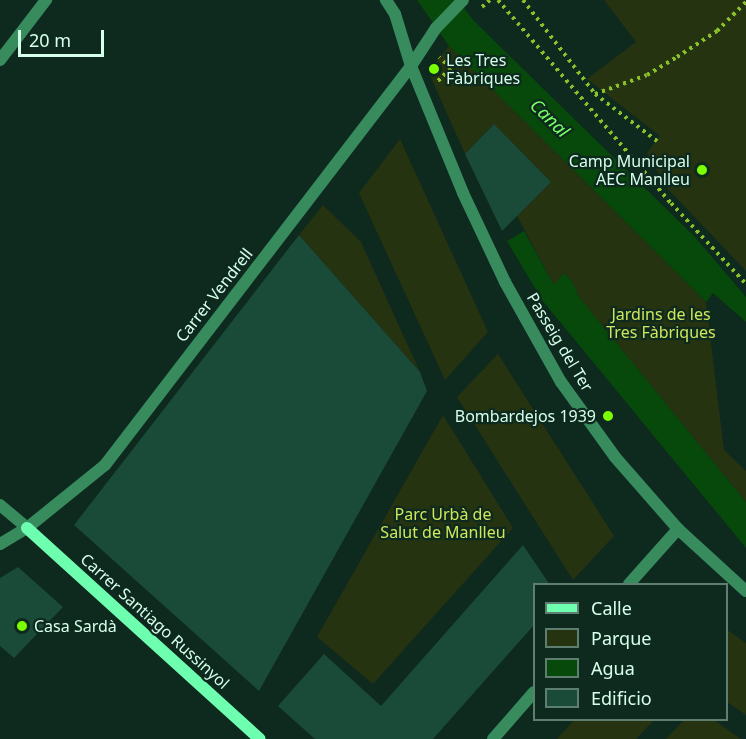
<!DOCTYPE html>
<html>
<head>
<meta charset="utf-8">
<style>
  body { margin:0 }
  #map { position:relative; width:746px; height:739px; overflow:hidden; background:#0e291e; font-family:"Noto Sans",sans-serif }
  div>[style] { position:absolute }
  .green>* { inset:0; background:#263311 }
  .water>* { inset:0; background:#07490b }
  .building>* { inset:0; background:#194b38 }
  .path>* { height:4px; margin-top:-2px; transform-origin:0; background:repeating-linear-gradient(90deg,#8ac128 0 3px,transparent 0 7.5px) }
  .street>* { height:12px; margin:-6px; padding:0 6px; transform-origin:6px; border-radius:6px; background:#378b5d }
  .secondary>* { height:12px; margin:-6px; padding:0 6px; transform-origin:6px; border-radius:6px; background:#6dffaf }
  .dots>* { width:16px; height:16px; translate:-50% -50%; box-sizing:border-box; border:3px solid #0e291e; border-radius:50% }
  span { translate:-50% -50%; white-space:nowrap; text-align:center; line-height:1.15; -webkit-text-stroke:4.5px #0e291e; paint-order:stroke }
  .poi-label { font-size:16px; color:#d6ffec }
  .left { translate:0 -50%; text-align:left }
  .right { translate:-100% -50%; text-align:right }
  .street-label { font-size:16px; color:#d6ffec }
  .park-label { font-size:16px; color:#cfe75a }
  .water-label { font-size:18px; color:#76ff64; font-style:italic }
  .legend { position:absolute; left:533px; top:583px; width:195px; height:138px; box-sizing:border-box; background:#0e291e; border:2px solid #5e7f70; margin:0; padding:8px 10px; list-style:none; font-size:18px; color:#d6ffec }
  .legend li { display:flex; align-items:center; gap:12px; height:30px }
  .legend b { width:30px; border:2px solid #5e7f70 }
  .scale { position:absolute; left:18px; top:30px; width:86px; height:27px; box-sizing:border-box; border:3px solid #d6ffec; border-top:0; padding-left:8px; font-size:18px; line-height:21px; white-space:nowrap; color:#d6ffec; -webkit-text-stroke:4px #0e291e; paint-order:stroke }
</style>
</head>
<body>
<div id="map">
  <div class="green">
    <i style="clip-path:polygon(604px 0,746px 0,746px 271px,667px 188px,647px 153px,660px 136px,587px 79px,636px 42px)"></i>
    <i style="clip-path:polygon(449px 46px,706px 302px,724px 450px,746px 471px,746px 502px,579px 297px,572px 281px,564px 273px,554px 285px,517px 216px,551px 182px,494px 124px,465px 154px,428px 71px)"></i>
    <i style="clip-path:polygon(400px 139px,488px 332px,445px 380px,359px 193px)"></i>
    <i style="clip-path:polygon(323px 205px,361px 242px,420px 372px,299px 235px)"></i>
    <i style="clip-path:polygon(498px 354px,614px 536px,573px 580px,457px 397px)"></i>
    <i style="clip-path:polygon(443px 415px,513px 528px,373px 684px,317px 637px)"></i>
    <i style="clip-path:polygon(726px 629px,746px 643px,746px 715px,727px 702px)"></i>
    <i style="clip-path:polygon(574px 720px,654px 720px,636px 739px,557px 739px)"></i>
    <i style="clip-path:polygon(684px 720px,714px 720px,741px 739px,666px 739px)"></i>
  </div>
  <div class="water">
    <i style="clip-path:polygon(417px 0,458px 0,473px 20px,694px 236px,746px 297px,746px 322px,713px 293px,706px 302px,449px 46px)"></i>
    <i style="clip-path:polygon(524px 231px,554px 285px,564px 273px,572px 281px,579px 297px,746px 502px,746px 548px,542px 300px,507px 241px)"></i>
  </div>
  <div class="building">
    <i style="clip-path:polygon(494px 124px,551px 182px,502px 231px,465px 154px)"></i>
    <i style="clip-path:polygon(299px 235px,420px 372px,427px 391px,259px 691px,74px 525px)"></i>
    <i style="clip-path:polygon(523px 545px,550px 585px,534px 585px,534px 625px,433px 739px,315px 739px,278px 706px,324px 654px,381px 706px)"></i>
    <i style="clip-path:polygon(18px 567px,63px 607px,14px 658px,0 646px,0 578px)"></i>
  </div>
  <div class="path">
    <i style="left:498px;top:0;width:267px;rotate:49.6deg"></i>
    <i style="left:671px;top:203px;width:110px;rotate:47.2deg"></i>
    <i style="left:523px;top:0;width:118px;rotate:52.5deg"></i>
    <i style="left:595px;top:94px;width:78px;rotate:37.2deg"></i>
    <i style="left:482px;top:7px;width:11px;rotate:-41deg"></i>
    <i style="left:438px;top:81px;width:18px;rotate:-45deg"></i>
    <i style="left:451px;top:68px;width:16px;rotate:-137deg"></i>
    <i style="left:595px;top:94px;width:55px;rotate:-20.1deg"></i>
    <i style="left:647px;top:75px;width:35px;rotate:-31deg"></i>
    <i style="left:677px;top:57px;width:48px;rotate:-33deg"></i>
    <i style="left:717px;top:31px;width:41px;rotate:-45deg"></i>
  </div>
  <div class="street">
    <i style="left:463px;top:0;width:39px;rotate:134deg"></i>
    <i style="left:436px;top:28px;width:45px;rotate:123.3deg"></i>
    <i style="left:411px;top:66px;width:137px;rotate:67.7deg"></i>
    <i style="left:463px;top:193px;width:98px;rotate:64.7deg"></i>
    <i style="left:505px;top:282px;width:115px;rotate:60.8deg"></i>
    <i style="left:561px;top:382px;width:92px;rotate:54.2deg"></i>
    <i style="left:615px;top:457px;width:96px;rotate:48.8deg"></i>
    <i style="left:678px;top:529px;width:92px;rotate:42.4deg"></i>
    <i style="left:0;top:60px;width:76px;rotate:-52.5deg"></i>
    <i style="left:0;top:505px;width:35px;rotate:40deg"></i>
    <i style="left:0;top:544px;width:31px;rotate:-31deg"></i>
    <i style="left:27px;top:528px;width:100px;rotate:-38.9deg"></i>
    <i style="left:105px;top:465px;width:503px;rotate:-52.51deg"></i>
    <i style="left:411px;top:66px;width:54px;rotate:-107.1deg"></i>
    <i style="left:395px;top:14px;width:17px;rotate:-123deg"></i>
    <i style="left:629px;top:584px;width:74px;rotate:-48.3deg"></i>
    <i style="left:493px;top:739px;width:62px;rotate:-48.9deg"></i>
  </div>
  <div class="secondary">
    <i style="left:27px;top:528px;width:314px;rotate:42.2deg"></i>
  </div>
  <div class="dots">
    <i style="left:434px;top:69px;background:#7bff02"></i>
    <i style="left:702px;top:170px;background:#7bff02"></i>
    <i style="left:608px;top:416px;background:#7bff02"></i>
    <i style="left:22px;top:626px;background:#7bff02"></i>
  </div>
  <div class="poi-label">
    <span class="left" style="left:446px;top:69px">Les Tres<br>Fàbriques</span>
    <span class="right" style="left:690px;top:170px">Camp Municipal<br>AEC Manlleu</span>
    <span class="right" style="left:596px;top:416px">Bombardejos 1939</span>
    <span class="left" style="left:34px;top:626px">Casa Sardà</span>
  </div>
  <div class="street-label">
    <span style="left:214px;top:295px;rotate:-52deg">Carrer Vendrell</span>
    <span style="left:560px;top:342px;rotate:59deg">Passeig del Ter</span>
    <span style="left:155px;top:621px;rotate:42deg">Carrer Santiago Russinyol</span>
  </div>
  <div class="park-label">
    <span style="left:661px;top:323px">Jardins de les<br>Tres Fàbriques</span>
    <span style="left:443px;top:523px">Parc Urbà de<br>Salut de Manlleu</span>
  </div>
  <div class="water-label">
    <span style="left:550px;top:118px;rotate:44deg">Canal</span>
  </div>
  <ul class="legend">
  <li><b style="height:8px;background:#6dffaf"></b>Calle</li>
  <li><b style="height:16px;background:#263311"></b>Parque</li>
  <li><b style="height:16px;background:#07490b"></b>Agua</li>
  <li><b style="height:16px;background:#194b38"></b>Edificio</li>
  </ul>
  <div class="scale">20 m</div>
</div>
</body>
</html>
